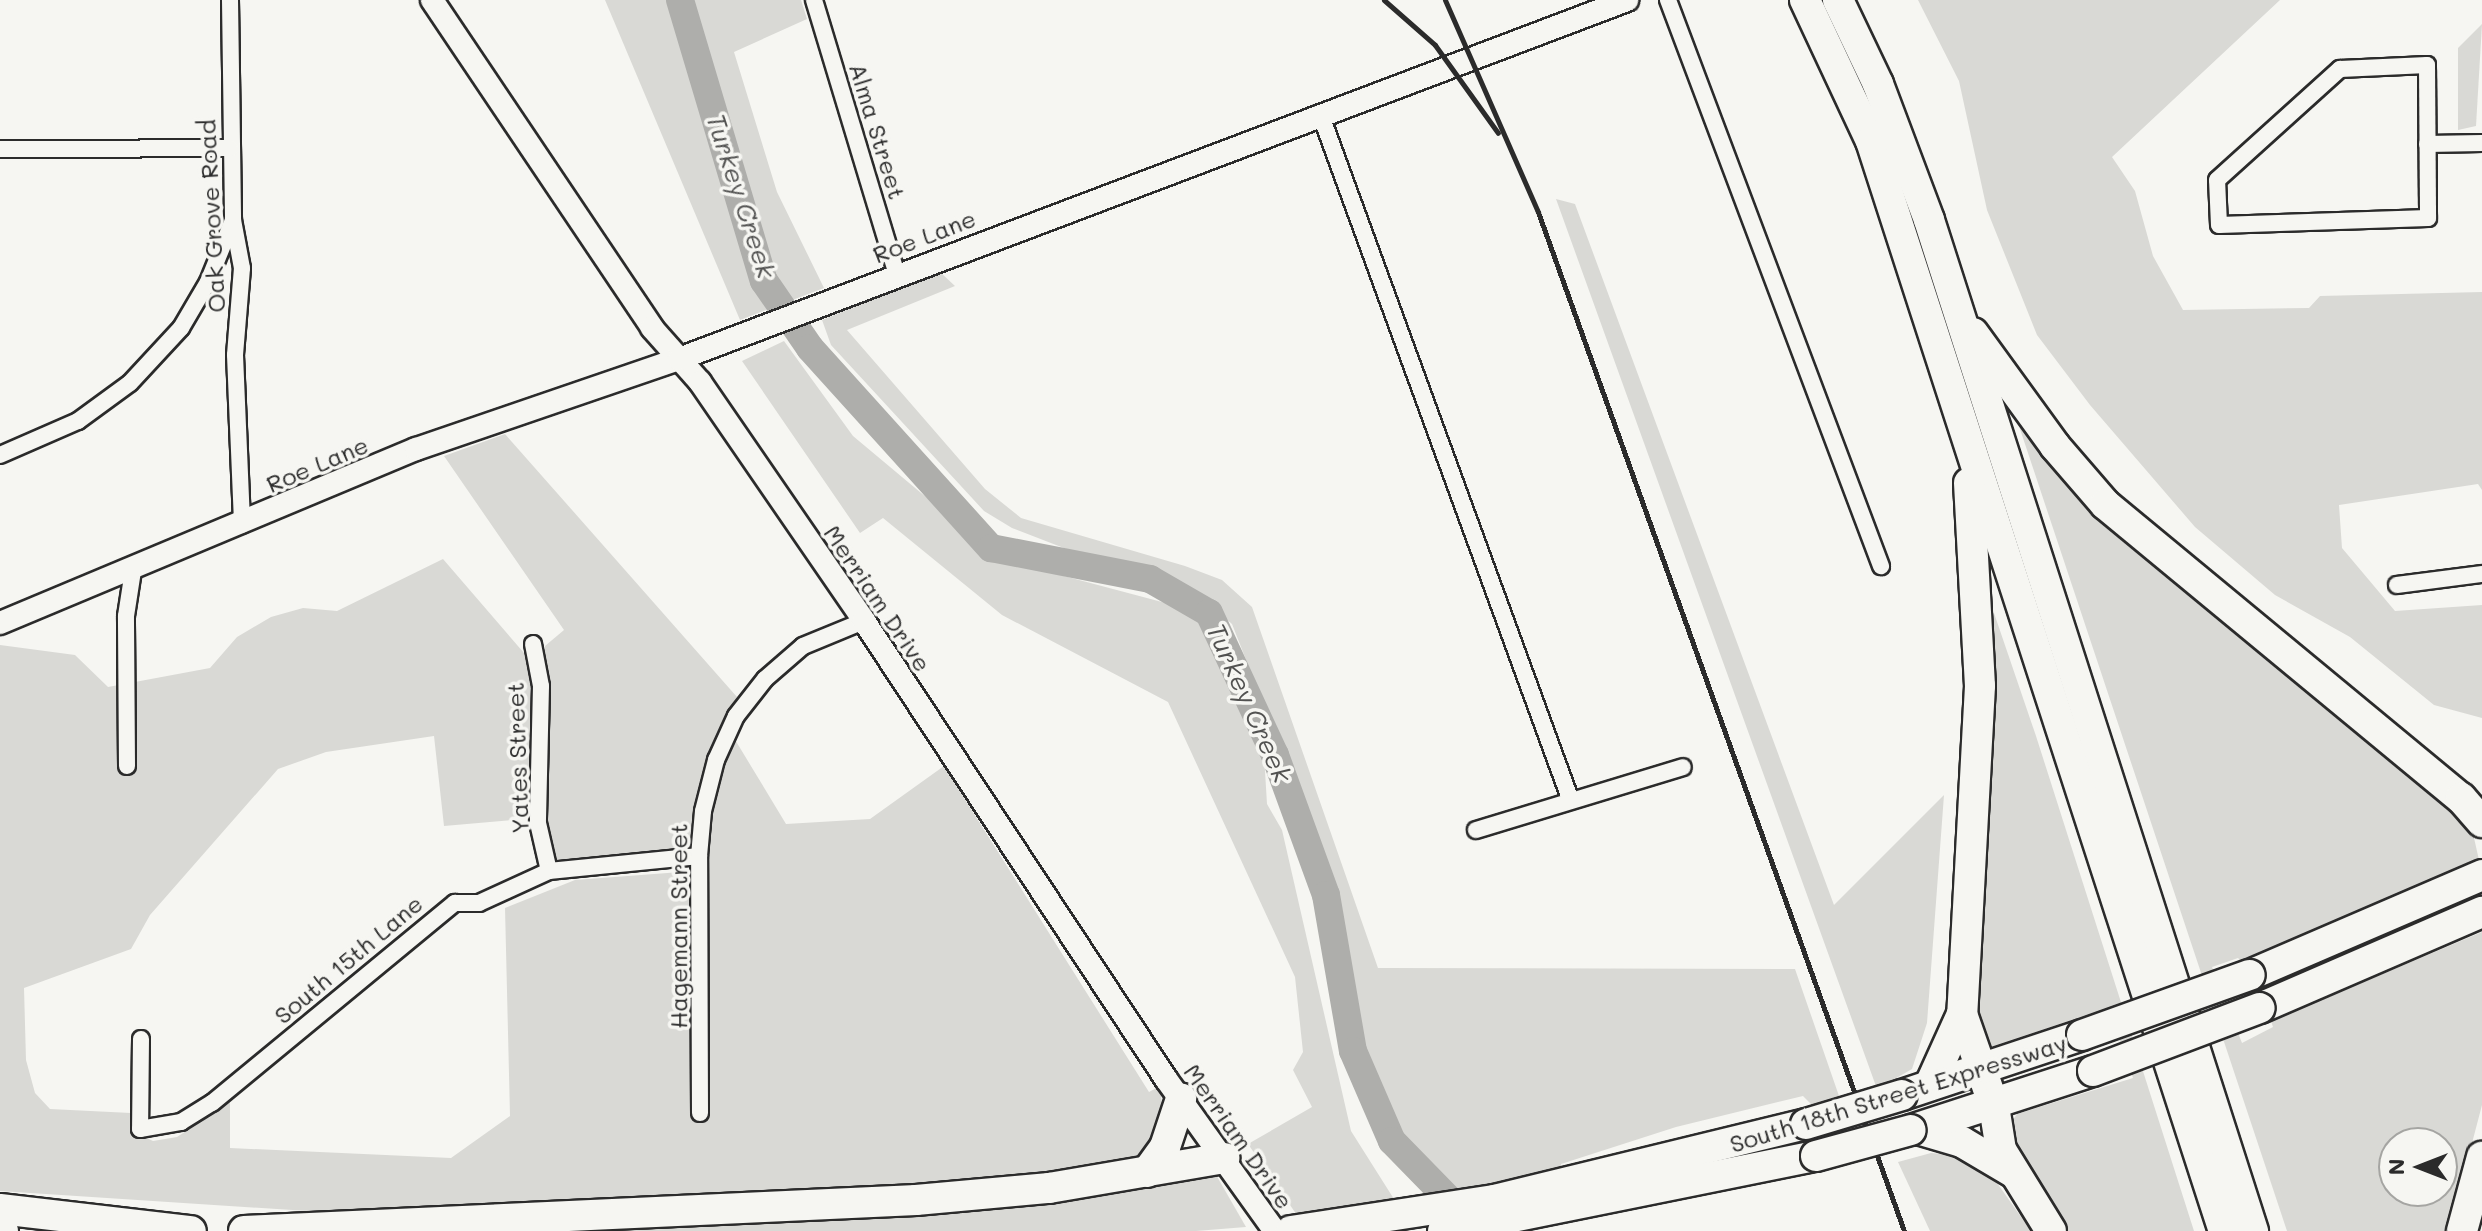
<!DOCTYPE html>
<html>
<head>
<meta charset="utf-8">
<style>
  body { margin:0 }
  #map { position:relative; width:2482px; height:1231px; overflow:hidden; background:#f6f6f2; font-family:Mali,sans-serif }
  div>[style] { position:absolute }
  .green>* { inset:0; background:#d9d9d5 }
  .river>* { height:28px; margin:-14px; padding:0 14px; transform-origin:14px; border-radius:14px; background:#aeaeab }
  .roads { filter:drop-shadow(2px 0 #2b2b2b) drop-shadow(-2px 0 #2b2b2b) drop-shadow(0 2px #2b2b2b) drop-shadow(0 -2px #2b2b2b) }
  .street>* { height:16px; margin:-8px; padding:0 8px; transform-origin:8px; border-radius:8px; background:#f6f6f2 }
  .secondary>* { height:22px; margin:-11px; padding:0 11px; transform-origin:11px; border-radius:11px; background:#f6f6f2 }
  .highway>* { height:30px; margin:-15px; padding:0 15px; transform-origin:15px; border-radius:15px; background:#f6f6f2 }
  .rail>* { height:5px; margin:-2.5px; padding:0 2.5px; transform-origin:2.5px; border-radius:2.5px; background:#2b2b2b }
  .bridges { filter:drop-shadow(2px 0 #2b2b2b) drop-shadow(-2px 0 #2b2b2b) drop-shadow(0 2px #2b2b2b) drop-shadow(0 -2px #2b2b2b) }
  .highway-bridge>* { height:30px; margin:-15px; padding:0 15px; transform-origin:15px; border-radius:15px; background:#f6f6f2 }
  span { translate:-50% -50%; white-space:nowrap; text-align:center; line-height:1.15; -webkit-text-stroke:7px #f6f6f2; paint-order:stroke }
  .street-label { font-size:24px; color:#2b2b2b }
  .water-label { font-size:26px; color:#525251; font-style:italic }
  .north { position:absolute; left:2378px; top:1127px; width:80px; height:80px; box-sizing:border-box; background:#f6f6f2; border:2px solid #a5a5a2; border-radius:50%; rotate:270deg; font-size:22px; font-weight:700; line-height:32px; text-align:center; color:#2b2b2b }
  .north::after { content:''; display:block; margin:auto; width:28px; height:36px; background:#2b2b2b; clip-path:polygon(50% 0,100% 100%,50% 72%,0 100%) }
</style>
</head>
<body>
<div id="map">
  <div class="green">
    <i style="clip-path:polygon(605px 0,801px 0,807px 19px,734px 52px,777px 192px,824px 288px,740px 320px)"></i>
    <i style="clip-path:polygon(1918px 0,2280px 0,2112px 157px,2135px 191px,2153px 256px,2183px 310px,2309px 308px,2320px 296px,2482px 292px,2482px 490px,2478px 484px,2339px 505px,2342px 548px,2395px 611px,2482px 605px,2482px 718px,2434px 705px,2350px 637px,2275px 595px,2195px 527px,2090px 405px,2037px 335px,1987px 210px,1959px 81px)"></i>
    <i style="clip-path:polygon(2482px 24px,2476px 126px,2458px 130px,2458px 48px)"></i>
    <i style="clip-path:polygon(1556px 199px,1575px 204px,1834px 905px,1944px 795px,1927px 1023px,1912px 1069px,1877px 1089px)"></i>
    <i style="clip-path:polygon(940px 272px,955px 286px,847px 330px,985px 489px,1021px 518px,1185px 566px,1222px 580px,1252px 607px,1378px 968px,1795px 969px,1839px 1096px,1812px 1105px,1803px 1096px,1676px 1127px,1561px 1164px,1561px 1174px,1464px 1198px,1392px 1124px,1375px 1086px,1359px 1038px,1329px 871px,1232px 624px,1200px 596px,1147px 565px,1069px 550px,1012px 528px,984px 511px,831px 345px,822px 320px)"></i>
    <i style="clip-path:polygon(784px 341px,853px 436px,1000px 559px,1177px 606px,1205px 625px,1264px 754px,1267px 804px,1282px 830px,1351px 1131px,1399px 1207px,1301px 1221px,1248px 1144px,1312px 1107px,1293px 1070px,1303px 1052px,1295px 977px,1168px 702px,1002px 615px,883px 518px,860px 533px,742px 361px)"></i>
    <i style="clip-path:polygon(evenodd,2014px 411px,2472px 829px,2479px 860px,2243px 963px,2238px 958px,2212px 967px,2242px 1043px,2273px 1027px,2271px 1021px,2482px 932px,2482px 1105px,2449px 1231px,2287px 1231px,2014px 411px,2394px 1143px,2442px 1143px,2442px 1191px,2394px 1191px,2394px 1143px)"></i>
    <i style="clip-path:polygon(505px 434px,737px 697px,718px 737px,688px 852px,560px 866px,552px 860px,546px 818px,545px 646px,564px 630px,444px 456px)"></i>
    <i style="clip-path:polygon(443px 559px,524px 653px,533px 697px,526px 819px,444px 826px,434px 736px,326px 752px,278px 769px,150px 915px,131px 949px,24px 988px,26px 1060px,35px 1093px,50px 1109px,131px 1113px,136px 1133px,153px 1141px,177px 1137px,230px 1102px,230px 1148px,451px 1158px,510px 1116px,505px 908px,575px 880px,707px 870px,709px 816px,734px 738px,786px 824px,870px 819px,944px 766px,1149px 1092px,1160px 1086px,1164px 1124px,1140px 1158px,988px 1182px,354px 1214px,0 1191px,0 645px,75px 655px,108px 687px,210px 668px,237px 637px,271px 617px,303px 608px,337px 611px)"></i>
    <i style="clip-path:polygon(1994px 613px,2036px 736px,2194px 1231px,2062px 1231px,2020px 1164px,2010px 1124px,2017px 1114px,2133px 1078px,2108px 1008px,1982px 1053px,1977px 1023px,1988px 616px)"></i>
    <i style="clip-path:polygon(1931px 1153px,1954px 1155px,1990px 1173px,2031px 1231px,1930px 1231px,1898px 1162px)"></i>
    <i style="clip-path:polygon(1215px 1173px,1246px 1227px,1196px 1231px,443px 1231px)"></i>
  </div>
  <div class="river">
    <i style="left:680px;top:0;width:293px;rotate:73.4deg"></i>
    <i style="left:764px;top:281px;width:81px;rotate:55.5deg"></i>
    <i style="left:810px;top:348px;width:270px;rotate:47.9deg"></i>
    <i style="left:991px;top:548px;width:162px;rotate:11deg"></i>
    <i style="left:1150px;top:579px;width:68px;rotate:30deg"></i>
    <i style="left:1209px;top:613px;width:157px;rotate:65.1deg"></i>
    <i style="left:1275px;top:755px;width:149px;rotate:70deg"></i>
    <i style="left:1326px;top:895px;width:158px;rotate:80.2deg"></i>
    <i style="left:1353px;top:1051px;width:98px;rotate:66.6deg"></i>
    <i style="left:1392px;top:1141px;width:109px;rotate:45.7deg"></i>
  </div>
  <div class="roads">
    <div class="street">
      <i style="left:230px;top:0;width:220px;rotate:89.2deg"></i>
      <i style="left:233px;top:220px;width:49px;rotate:79.4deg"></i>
      <i style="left:242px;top:268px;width:87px;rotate:94.6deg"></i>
      <i style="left:235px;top:355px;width:170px;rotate:87.6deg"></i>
      <i style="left:814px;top:0;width:287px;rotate:73.2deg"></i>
      <i style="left:1668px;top:0;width:605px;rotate:69.38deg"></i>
      <i style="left:2427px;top:65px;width:153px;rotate:89.6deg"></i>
      <i style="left:2428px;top:218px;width:209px;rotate:178.1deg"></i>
      <i style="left:2219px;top:225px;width:45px;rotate:-92.5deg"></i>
      <i style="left:2217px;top:180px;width:166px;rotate:-42.1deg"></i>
      <i style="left:2340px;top:69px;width:87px;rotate:-2.6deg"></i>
      <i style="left:1320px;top:113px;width:732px;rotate:69.96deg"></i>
      <i style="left:2427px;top:144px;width:55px;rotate:-1deg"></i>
      <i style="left:0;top:149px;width:230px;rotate:-0.2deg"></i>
      <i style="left:0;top:455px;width:85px;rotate:-23.6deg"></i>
      <i style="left:78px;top:421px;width:64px;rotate:-36.2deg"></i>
      <i style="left:130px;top:383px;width:75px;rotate:-47.2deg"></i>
      <i style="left:181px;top:328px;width:53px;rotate:-59.6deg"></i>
      <i style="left:208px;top:282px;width:67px;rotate:-68deg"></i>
      <i style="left:2397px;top:585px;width:86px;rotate:-7.4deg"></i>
      <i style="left:533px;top:644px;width:43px;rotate:79.2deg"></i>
      <i style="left:541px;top:686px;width:137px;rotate:91.3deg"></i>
      <i style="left:538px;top:823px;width:49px;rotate:77.1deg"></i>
      <i style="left:127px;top:766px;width:150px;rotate:-90.4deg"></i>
      <i style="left:126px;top:616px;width:46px;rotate:-81.2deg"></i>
      <i style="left:1476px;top:830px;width:216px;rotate:-16.9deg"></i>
      <i style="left:141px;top:1039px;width:90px;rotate:90.6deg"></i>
      <i style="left:140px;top:1129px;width:42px;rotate:-9.7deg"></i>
      <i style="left:181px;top:1122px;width:36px;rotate:-32deg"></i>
      <i style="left:212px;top:1103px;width:315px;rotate:-39.5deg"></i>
      <i style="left:455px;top:903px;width:24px"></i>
      <i style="left:479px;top:903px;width:77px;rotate:-24.6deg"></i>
      <i style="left:549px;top:871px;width:151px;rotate:-5.7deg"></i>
      <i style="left:700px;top:1113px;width:257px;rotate:-90.2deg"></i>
      <i style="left:699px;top:856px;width:45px;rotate:-84.9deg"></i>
      <i style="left:703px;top:811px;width:53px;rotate:-75.7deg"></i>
      <i style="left:716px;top:760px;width:48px;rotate:-65.6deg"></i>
      <i style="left:736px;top:716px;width:47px;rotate:-51.9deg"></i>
      <i style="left:765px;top:679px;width:50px;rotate:-41deg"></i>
      <i style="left:803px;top:646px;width:66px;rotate:-22.3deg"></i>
    </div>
    <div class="secondary">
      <i style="left:432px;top:0;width:395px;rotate:56.1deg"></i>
      <i style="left:652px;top:328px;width:72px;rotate:48.4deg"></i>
      <i style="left:700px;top:382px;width:290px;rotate:55.5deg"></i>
      <i style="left:864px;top:621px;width:549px;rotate:56.6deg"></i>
      <i style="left:1166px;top:1079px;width:187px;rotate:54.4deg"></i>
      <i style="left:0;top:623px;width:451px;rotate:-22.7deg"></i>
      <i style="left:416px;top:449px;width:278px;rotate:-18.9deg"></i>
      <i style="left:679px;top:359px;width:1014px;rotate:-20.74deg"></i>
    </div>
    <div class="highway">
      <i style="left:1805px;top:0;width:156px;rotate:64.9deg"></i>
      <i style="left:1871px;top:141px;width:1146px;rotate:72.06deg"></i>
      <i style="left:1838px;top:0;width:93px;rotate:64.5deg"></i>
      <i style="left:1878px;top:84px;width:145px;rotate:69.4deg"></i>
      <i style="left:1929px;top:220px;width:1062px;rotate:72.23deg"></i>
      <i style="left:1973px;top:333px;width:140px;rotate:54deg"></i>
      <i style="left:2055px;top:446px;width:77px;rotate:49.2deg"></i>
      <i style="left:2105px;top:504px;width:462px;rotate:39.6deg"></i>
      <i style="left:2461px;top:798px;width:32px;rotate:49deg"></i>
      <i style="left:1969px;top:483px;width:203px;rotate:86.9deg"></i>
      <i style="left:1980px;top:686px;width:328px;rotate:93.1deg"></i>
      <i style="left:1962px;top:1014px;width:97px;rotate:70.8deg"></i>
      <i style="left:1994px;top:1106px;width:45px;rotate:81deg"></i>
      <i style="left:2001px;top:1150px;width:95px;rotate:58.3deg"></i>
      <i style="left:2250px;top:975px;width:253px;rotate:-23.3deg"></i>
      <i style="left:2260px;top:1008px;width:242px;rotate:-23.4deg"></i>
      <i style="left:1930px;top:1085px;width:78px;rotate:-65.7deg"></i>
      <i style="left:1902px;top:1095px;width:190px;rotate:-18.4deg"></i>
      <i style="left:1918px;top:1129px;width:46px;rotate:16.5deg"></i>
      <i style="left:1962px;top:1142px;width:61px;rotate:30.8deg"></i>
      <i style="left:1911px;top:1130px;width:191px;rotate:-18deg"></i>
      <i style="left:1147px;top:1172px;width:31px;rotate:-54deg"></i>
      <i style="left:1165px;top:1147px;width:51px;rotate:-71.6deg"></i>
      <i style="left:0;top:1209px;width:192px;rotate:6.6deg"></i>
      <i style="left:0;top:1231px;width:3px"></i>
      <i style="left:244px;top:1231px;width:673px;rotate:-2.64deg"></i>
      <i style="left:916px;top:1200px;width:134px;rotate:-5.2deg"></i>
      <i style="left:1049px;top:1188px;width:178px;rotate:-9.7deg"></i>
      <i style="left:1291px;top:1231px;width:205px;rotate:-8.7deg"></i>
      <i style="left:1494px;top:1200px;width:321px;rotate:-13.7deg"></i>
      <i style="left:1443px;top:1231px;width:380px;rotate:-11.4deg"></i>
      <i style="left:2462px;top:1231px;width:77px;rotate:-74.9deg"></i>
    </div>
  </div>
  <div class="rail">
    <i style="left:1384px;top:0;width:68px;rotate:41.4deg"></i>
    <i style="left:1435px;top:45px;width:108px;rotate:54.4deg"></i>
    <i style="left:1445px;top:0;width:232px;rotate:66.3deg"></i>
    <i style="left:1538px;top:212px;width:1083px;rotate:70.24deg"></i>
  </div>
  <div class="bridges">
    <div class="highway-bridge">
      <i style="left:2082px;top:1035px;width:178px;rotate:-19.7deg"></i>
      <i style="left:2093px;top:1071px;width:178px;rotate:-20.7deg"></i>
      <i style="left:1806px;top:1124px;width:100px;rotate:-16.8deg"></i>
      <i style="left:1816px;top:1156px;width:98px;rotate:-15.3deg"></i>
    </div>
  </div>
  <div class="street-label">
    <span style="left:878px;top:131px;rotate:73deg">Alma Street</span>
    <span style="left:211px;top:216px;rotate:-93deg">Oak Grove Road</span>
    <span style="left:924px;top:236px;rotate:-21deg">Roe Lane</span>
    <span style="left:317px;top:464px;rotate:-23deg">Roe Lane</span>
    <span style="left:878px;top:598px;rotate:56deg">Merriam Drive</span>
    <span style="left:517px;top:758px;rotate:-92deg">Yates Street</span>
    <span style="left:678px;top:926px;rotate:-90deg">Hagemann Street</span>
    <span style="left:348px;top:959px;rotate:-40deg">South 15th Lane</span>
    <span style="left:1898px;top:1093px;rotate:-17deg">South 18th Street Expressway</span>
    <span style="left:1239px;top:1136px;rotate:55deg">Merriam Drive</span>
  </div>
  <div class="water-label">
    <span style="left:741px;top:196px;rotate:72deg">Turkey Creek</span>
    <span style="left:1249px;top:703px;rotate:66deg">Turkey Creek</span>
  </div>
  <div class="north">N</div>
</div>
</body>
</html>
